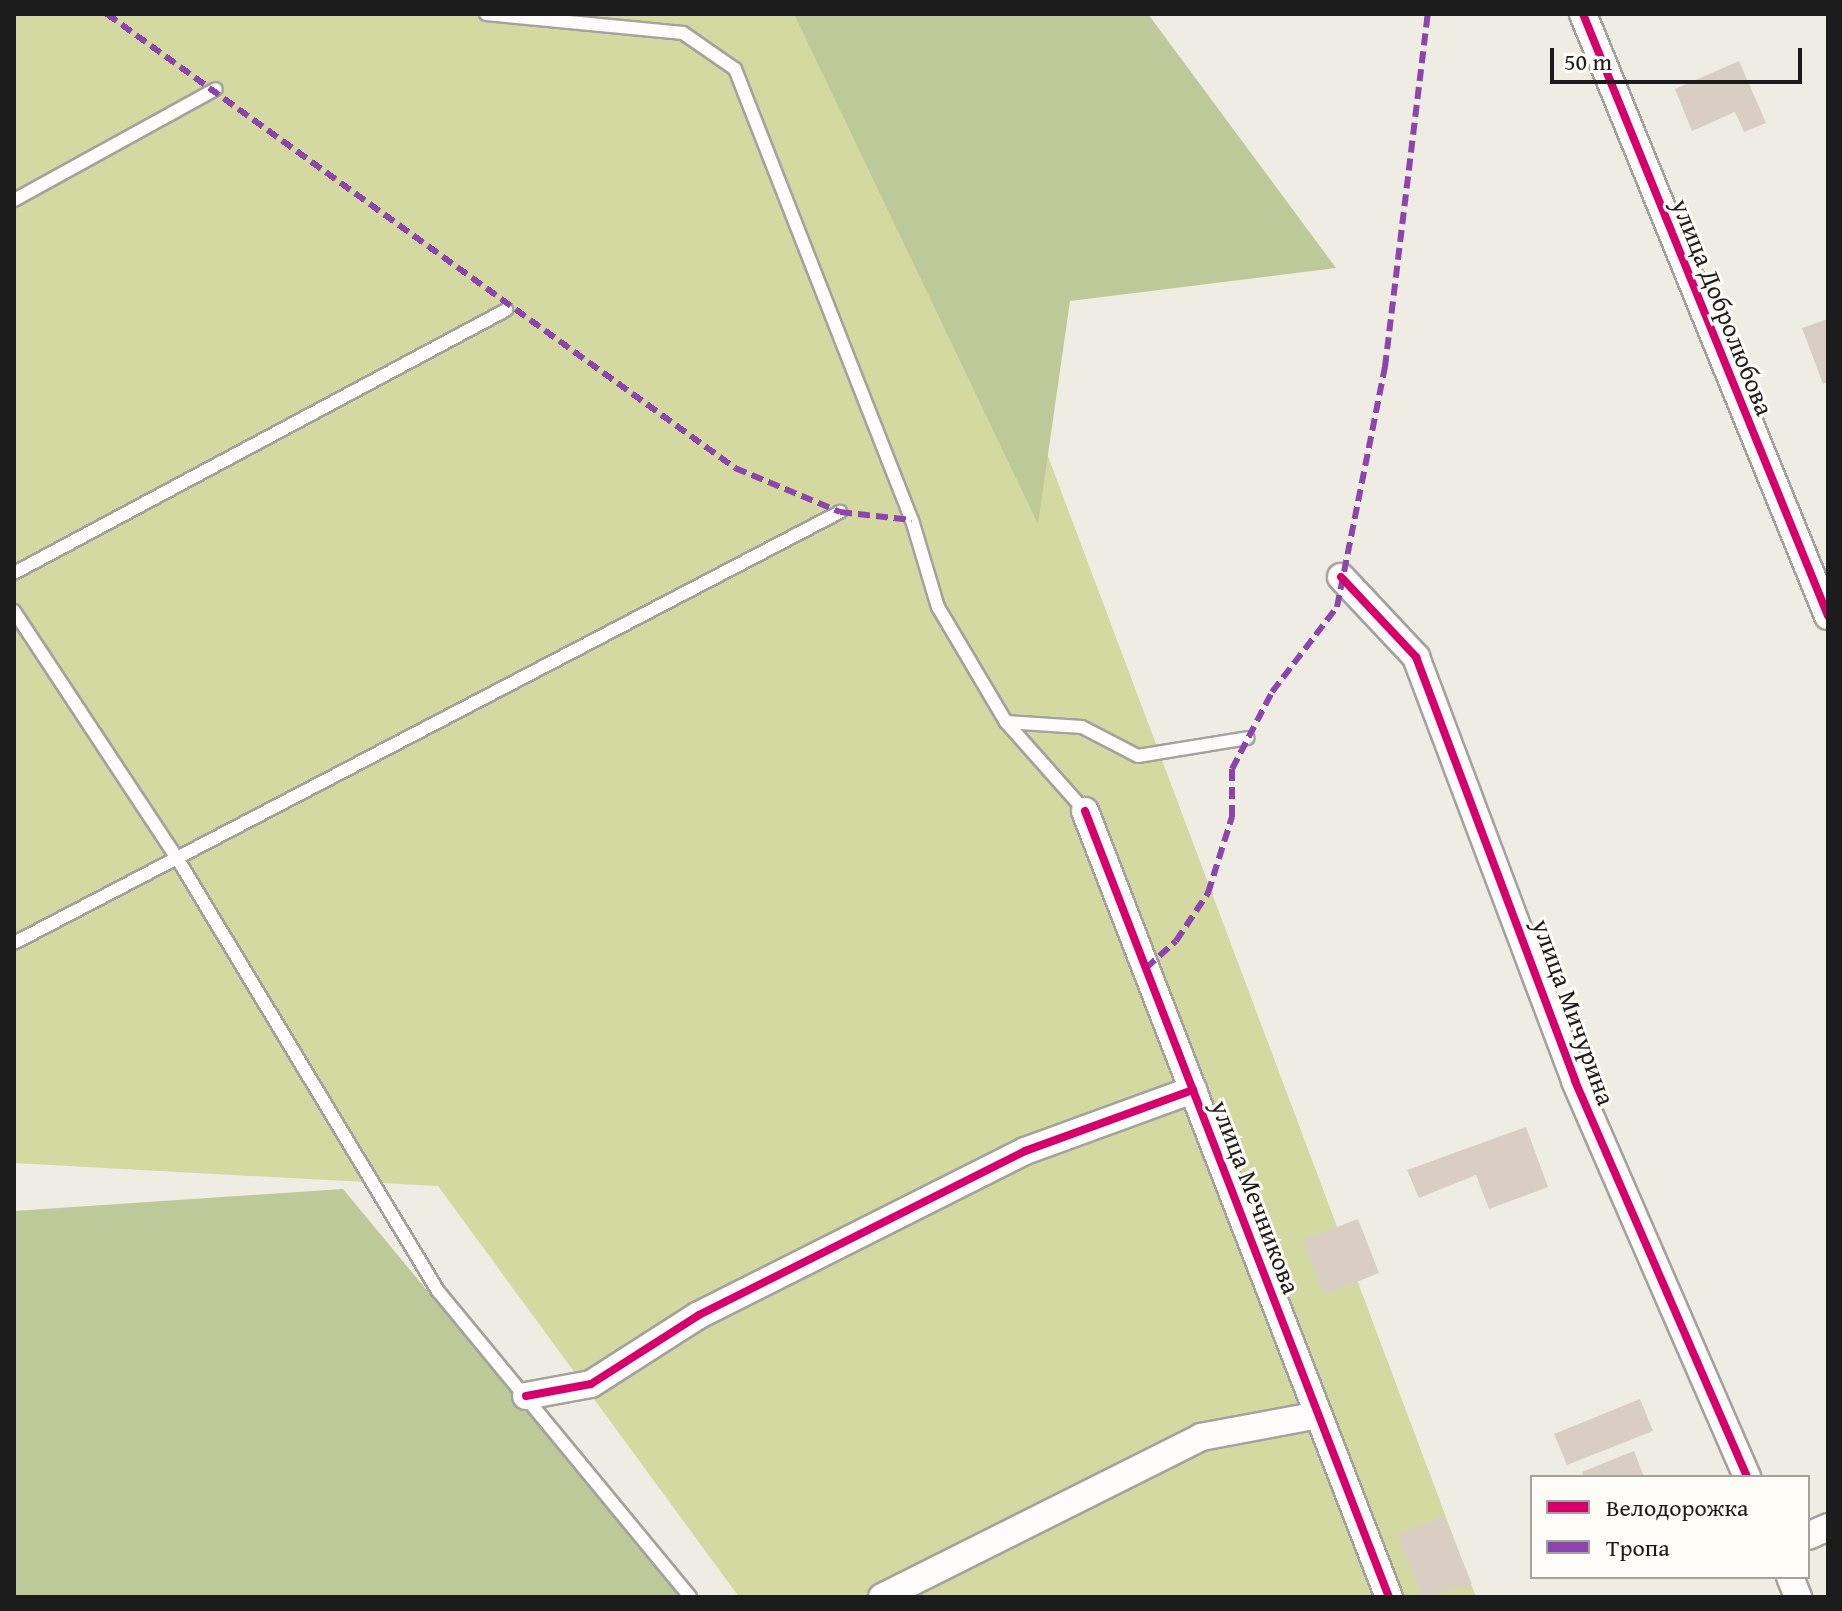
<!DOCTYPE html>
<html>
<head>
<meta charset="utf-8">
<style>
  body { margin:0 }
  #map { position:relative; width:1842px; height:1611px; overflow:hidden; background:#efece3; font-family:"Gentium Book Plus",serif }
  div>[style] { position:absolute }
  .green>* { inset:0; background:#d3d9a1 }
  .forest>* { inset:0; background:#bec99a }
  .building>* { inset:0; background:#d9cec4 }
  .roads { filter:drop-shadow(2px 0 #a3a29d) drop-shadow(-2px 0 #a3a29d) drop-shadow(0 2px #a3a29d) drop-shadow(0 -2px #a3a29d) }
  .lane>* { height:12px; margin:-6px; padding:0 6px; transform-origin:6px; border-radius:6px; background:#fdfcfb }
  .street>* { height:26px; margin:-13px; padding:0 13px; transform-origin:13px; border-radius:13px; background:#fdfcfb }
  .quiet>* { height:6px; margin-top:-3px; transform-origin:0; background:repeating-linear-gradient(90deg,#8e44ad 0 12px,transparent 0 18px) }
  .cycleway>* { height:8px; margin:-4px; padding:0 4px; transform-origin:4px; border-radius:4px; background:#d6006c }
  span { translate:-50% -50%; white-space:nowrap; text-align:center; line-height:1.15; -webkit-text-stroke:6px #fdfcf7; paint-order:stroke }
  .street-label { font-size:26px; color:#1c1c1c }
  .frame { position:absolute; inset:0; border:16px solid #1c1c1c; pointer-events:none }
  .legend { position:absolute; left:1530px; top:1475px; width:280px; height:104px; box-sizing:border-box; background:#fdfcf7; border:2px solid #a3a29f; margin:0; padding:10px 14px; list-style:none; font-size:24px; color:#1c1c1c }
  .legend li { display:flex; align-items:center; gap:16px; height:40px }
  .legend b { width:40px; border:2px solid #a3a29f }
  .scale { position:absolute; left:1550px; top:48px; width:252px; height:36px; box-sizing:border-box; border:4px solid #1c1c1c; border-top:0; padding-left:10px; font-size:24px; line-height:28px; white-space:nowrap; color:#1c1c1c; -webkit-text-stroke:6px #fdfcf7; paint-order:stroke }
</style>
</head>
<body>
<div id="map">
  <div class="green">
    <i style="clip-path:polygon(14px 14px,882px 14px,1476px 1597px,739px 1597px,438px 1186px,14px 1163px)"></i>
  </div>
  <div class="forest">
    <i style="clip-path:polygon(794px 14px,1148px 14px,1336px 268px,1070px 301px,1038px 524px)"></i>
    <i style="clip-path:polygon(343px 1189px,681px 1597px,14px 1597px,14px 1211px)"></i>
  </div>
  <div class="building">
    <i style="clip-path:polygon(1739px 61px,1766px 123px,1744px 132px,1735px 112px,1692px 131px,1675px 89px)"></i>
    <i style="clip-path:polygon(1828px 319px,1828px 382px,1823px 384px,1802px 328px)"></i>
    <i style="clip-path:polygon(1526px 1127px,1548px 1187px,1489px 1209px,1476px 1175px,1419px 1198px,1407px 1170px)"></i>
    <i style="clip-path:polygon(1358px 1219px,1379px 1273px,1324px 1295px,1303px 1240px)"></i>
    <i style="clip-path:polygon(1640px 1399px,1653px 1431px,1567px 1465px,1554px 1434px)"></i>
    <i style="clip-path:polygon(1634px 1451px,1644px 1477px,1584px 1477px,1582px 1472px)"></i>
    <i style="clip-path:polygon(1444px 1516px,1472px 1584px,1422px 1597px,1397px 1535px)"></i>
  </div>
  <div class="roads">
    <div class="lane">
      <i style="left:486px;top:14px;width:198px;rotate:5.5deg"></i>
      <i style="left:683px;top:33px;width:63px;rotate:34.7deg"></i>
      <i style="left:735px;top:69px;width:484px;rotate:68.6deg"></i>
      <i style="left:912px;top:520px;width:91px;rotate:73.4deg"></i>
      <i style="left:938px;top:607px;width:134px;rotate:59.4deg"></i>
      <i style="left:1006px;top:722px;width:119px;rotate:48.4deg"></i>
      <i style="left:14px;top:200px;width:230px;rotate:-28.8deg"></i>
      <i style="left:14px;top:573px;width:558px;rotate:-28.13deg"></i>
      <i style="left:14px;top:611px;width:296px;rotate:56.6deg"></i>
      <i style="left:177px;top:858px;width:506px;rotate:58.92deg"></i>
      <i style="left:438px;top:1291px;width:396px;rotate:50.5deg"></i>
      <i style="left:1006px;top:722px;width:76px;rotate:3.8deg"></i>
      <i style="left:1082px;top:727px;width:63px;rotate:27.4deg"></i>
      <i style="left:1138px;top:756px;width:111px;rotate:-9.3deg"></i>
      <i style="left:14px;top:943px;width:932px;rotate:-27.56deg"></i>
    </div>
    <div class="street">
      <i style="left:1583px;top:14px;width:650px;rotate:67.85deg"></i>
      <i style="left:1341px;top:577px;width:110px;rotate:46.8deg"></i>
      <i style="left:1416px;top:657px;width:453px;rotate:69.4deg"></i>
      <i style="left:1575px;top:1081px;width:432px;rotate:66.5deg"></i>
      <i style="left:1085px;top:811px;width:843px;rotate:68.86deg"></i>
      <i style="left:526px;top:1396px;width:66px;rotate:-10.5deg"></i>
      <i style="left:591px;top:1384px;width:128px;rotate:-32.6deg"></i>
      <i style="left:699px;top:1315px;width:365px;rotate:-26.7deg"></i>
      <i style="left:1025px;top:1151px;width:179px;rotate:-20deg"></i>
      <i style="left:1808px;top:1536px;width:22px;rotate:-24deg"></i>
      <i style="left:1790px;top:1577px;width:22px;rotate:68deg"></i>
      <i style="left:882px;top:1597px;width:357px;rotate:-26.6deg"></i>
      <i style="left:1201px;top:1437px;width:119px;rotate:-10.6deg"></i>
    </div>
  </div>
  <div class="quiet">
    <i style="left:107px;top:14px;width:775px;rotate:35.86deg"></i>
    <i style="left:735px;top:468px;width:114px;rotate:22.7deg"></i>
    <i style="left:840px;top:512px;width:72px;rotate:6.3deg"></i>
    <i style="left:1146px;top:968px;width:40px;rotate:-42deg"></i>
    <i style="left:1176px;top:941px;width:58px;rotate:-56.3deg"></i>
    <i style="left:1208px;top:893px;width:80px;rotate:-72.5deg"></i>
    <i style="left:1232px;top:817px;width:48px;rotate:-90deg"></i>
    <i style="left:1232px;top:769px;width:87px;rotate:-62.5deg"></i>
    <i style="left:1272px;top:692px;width:107px;rotate:-52.6deg"></i>
    <i style="left:1337px;top:607px;width:245px;rotate:-78.7deg"></i>
    <i style="left:1385px;top:367px;width:356px;rotate:-83.1deg"></i>
  </div>
  <div class="cycleway">
    <i style="left:1583px;top:14px;width:650px;rotate:67.85deg"></i>
    <i style="left:1341px;top:577px;width:110px;rotate:46.8deg"></i>
    <i style="left:1416px;top:657px;width:453px;rotate:69.4deg"></i>
    <i style="left:1575px;top:1081px;width:432px;rotate:66.5deg"></i>
    <i style="left:1085px;top:811px;width:843px;rotate:68.86deg"></i>
    <i style="left:526px;top:1396px;width:66px;rotate:-10.5deg"></i>
    <i style="left:591px;top:1384px;width:128px;rotate:-32.6deg"></i>
    <i style="left:699px;top:1315px;width:365px;rotate:-26.7deg"></i>
    <i style="left:1025px;top:1151px;width:179px;rotate:-20deg"></i>
  </div>
  <div class="street-label">
    <span style="left:1723px;top:307px;rotate:68deg">улица Добролюбова</span>
    <span style="left:1574px;top:1012px;rotate:70deg">улица Мичурина</span>
    <span style="left:1256px;top:1197px;rotate:69deg">улица Мечникова</span>
  </div>
  <div class="frame"></div>
  <ul class="legend">
  <li><b style="height:10px;background:#d6006c"></b>Велодорожка</li>
  <li><b style="height:10px;background:#8e44ad"></b>Тропа</li>
  </ul>
  <div class="scale">50 m</div>
</div>
</body>
</html>
